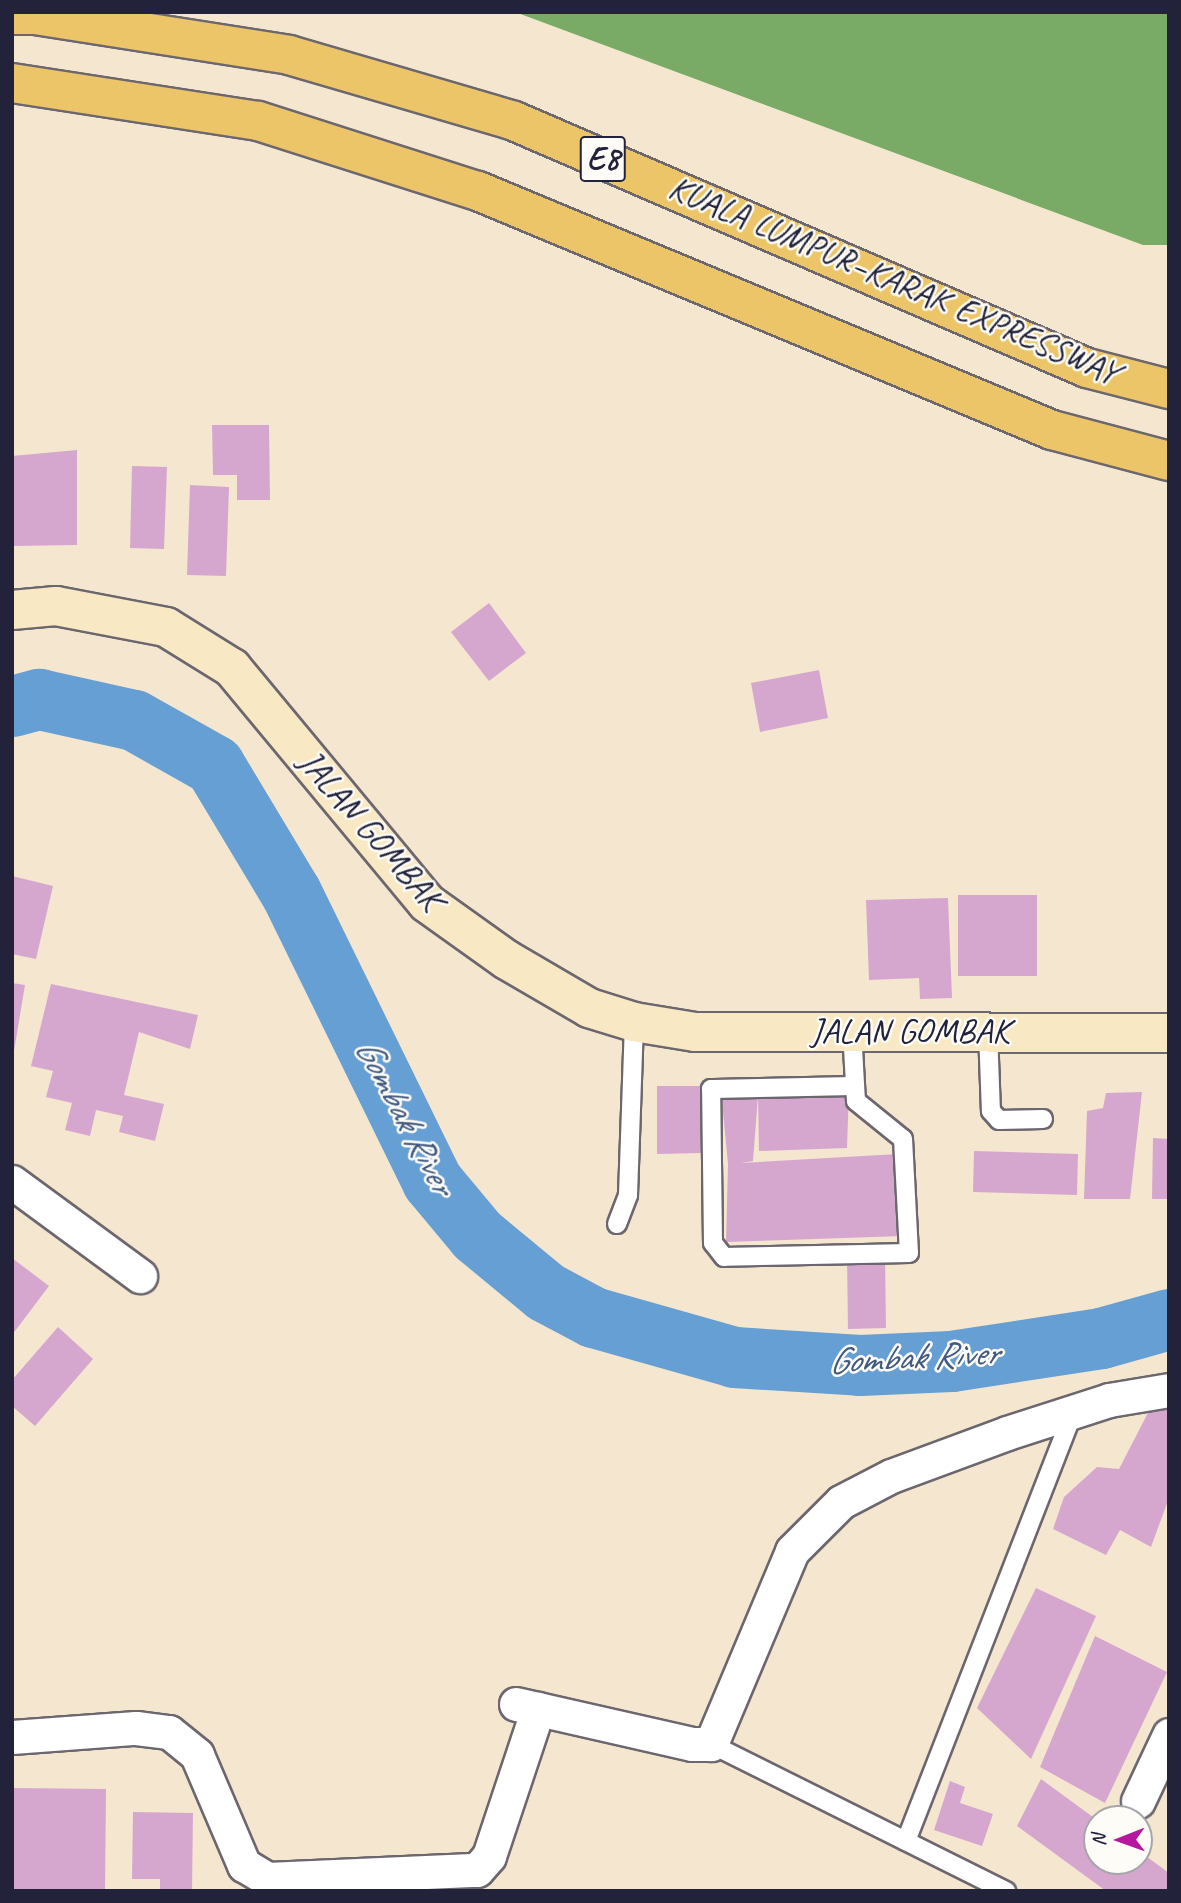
<!DOCTYPE html>
<html>
<head>
<meta charset="utf-8">
<style>
  body { margin:0 }
  #map { position:relative; width:1181px; height:1903px; overflow:hidden; background:#f5e6cf; font-family:Caveat,sans-serif }
  div>[style] { position:absolute }
  .forest>* { inset:0; background:#79ab66 }
  .river>* { height:61px; margin:-30.5px; padding:0 30.5px; transform-origin:30.5px; border-radius:30.5px; background:#669fd4 }
  .building>* { inset:0; background:#d5a7cf }
  .roads { filter:drop-shadow(2px 0 #6c676f) drop-shadow(-2px 0 #6c676f) drop-shadow(0 2px #6c676f) drop-shadow(0 -2px #6c676f) }
  .service>* { height:18px; margin:-9px; padding:0 9px; transform-origin:9px; border-radius:9px; background:#fff }
  .minor>* { height:33px; margin:-16.5px; padding:0 16.5px; transform-origin:16.5px; border-radius:16.5px; background:#fff }
  .secondary>* { height:38px; margin:-19px; padding:0 19px; transform-origin:19px; border-radius:19px; background:#f8e8c3 }
  .motorway>* { height:38px; margin:-19px; padding:0 19px; transform-origin:19px; border-radius:19px; background:#edc569 }
  span { translate:-50% -50%; white-space:nowrap; text-align:center; line-height:1.15; -webkit-text-stroke:5px #fdfcf7; paint-order:stroke }
  .shield-label span { padding:2px 5px; background:#fdfcf7; border:2px solid; border-radius:5px; -webkit-text-stroke-width:0 }
  .shield-label { font-size:33px; color:#22223b; font-weight:700 }
  .street-label { font-size:35px; color:#22223b }
  .water-label { font-size:37px; color:#415a80; font-style:italic }
  .frame { position:absolute; inset:0; border:14px solid #22223b; pointer-events:none }
  .north { position:absolute; left:1083px; top:1805px; width:70px; height:70px; box-sizing:border-box; background:#fdfcf7; border:2px solid #a5a5ac; border-radius:50%; rotate:269deg; font-size:19px; font-weight:700; line-height:28px; text-align:center; color:#22223b }
  .north::after { content:''; display:block; margin:auto; width:24px; height:32px; background:#b5179e; clip-path:polygon(50% 0,100% 100%,50% 72%,0 100%) }
</style>
</head>
<body>
<div id="map">
  <div class="forest">
    <i style="clip-path:polygon(515px 12px,1169px 12px,1169px 245px,1143px 245px)"></i>
  </div>
  <div class="river">
    <i style="left:12px;top:706px;width:28px;rotate:-15deg"></i>
    <i style="left:39px;top:699px;width:97px;rotate:12.5deg"></i>
    <i style="left:134px;top:720px;width:92px;rotate:29.4deg"></i>
    <i style="left:214px;top:765px;width:149px;rotate:59deg"></i>
    <i style="left:291px;top:893px;width:321px;rotate:63.9deg"></i>
    <i style="left:432px;top:1181px;width:70px;rotate:50.2deg"></i>
    <i style="left:477px;top:1235px;width:89px;rotate:39.6deg"></i>
    <i style="left:546px;top:1292px;width:53px;rotate:28deg"></i>
    <i style="left:593px;top:1317px;width:147px;rotate:15.8deg"></i>
    <i style="left:734px;top:1357px;width:126px;rotate:3.6deg"></i>
    <i style="left:860px;top:1365px;width:91px;rotate:-2.5deg"></i>
    <i style="left:951px;top:1361px;width:152px;rotate:-8.7deg"></i>
    <i style="left:1101px;top:1338px;width:71px;rotate:-15.6deg"></i>
  </div>
  <div class="building">
    <i style="clip-path:polygon(212px 425px,269px 425px,270px 500px,237px 500px,237px 475px,213px 475px)"></i>
    <i style="clip-path:polygon(77px 450px,77px 545px,12px 546px,12px 456px)"></i>
    <i style="clip-path:polygon(132px 466px,167px 467px,164px 549px,130px 548px)"></i>
    <i style="clip-path:polygon(190px 485px,229px 487px,226px 576px,187px 575px)"></i>
    <i style="clip-path:polygon(489px 603px,526px 653px,489px 681px,451px 632px)"></i>
    <i style="clip-path:polygon(819px 670px,828px 718px,760px 732px,751px 683px)"></i>
    <i style="clip-path:polygon(12px 876px,53px 886px,36px 959px,12px 954px)"></i>
    <i style="clip-path:polygon(958px 895px,1037px 895px,1037px 976px,958px 976px)"></i>
    <i style="clip-path:polygon(948px 898px,952px 998px,920px 999px,919px 978px,869px 980px,866px 900px)"></i>
    <i style="clip-path:polygon(12px 983px,25px 985px,14px 1051px,12px 1051px)"></i>
    <i style="clip-path:polygon(51px 984px,198px 1015px,190px 1049px,139px 1032px,124px 1095px,164px 1104px,155px 1141px,119px 1132px,123px 1116px,96px 1110px,90px 1136px,65px 1130px,72px 1103px,46px 1097px,53px 1071px,31px 1066px)"></i>
    <i style="clip-path:polygon(657px 1086px,701px 1086px,702px 1153px,657px 1154px)"></i>
    <i style="clip-path:polygon(849px 1089px,847px 1148px,759px 1151px,758px 1096px,753px 1161px,741px 1163px,898px 1154px,903px 1236px,726px 1242px,728px 1164px,721px 1091px)"></i>
    <i style="clip-path:polygon(1142px 1092px,1130px 1199px,1084px 1199px,1087px 1111px,1103px 1108px,1106px 1093px)"></i>
    <i style="clip-path:polygon(1153px 1138px,1169px 1139px,1169px 1199px,1152px 1199px)"></i>
    <i style="clip-path:polygon(974px 1151px,1078px 1154px,1077px 1195px,973px 1192px)"></i>
    <i style="clip-path:polygon(847px 1257px,885px 1257px,886px 1328px,848px 1329px)"></i>
    <i style="clip-path:polygon(12px 1258px,49px 1286px,12px 1335px)"></i>
    <i style="clip-path:polygon(58px 1327px,93px 1359px,35px 1426px,12px 1406px,12px 1380px)"></i>
    <i style="clip-path:polygon(1169px 1400px,1169px 1498px,1151px 1547px,1120px 1530px,1106px 1555px,1053px 1529px,1064px 1497px,1097px 1467px,1119px 1469px,1151px 1407px)"></i>
    <i style="clip-path:polygon(1036px 1588px,1096px 1616px,1031px 1759px,977px 1708px)"></i>
    <i style="clip-path:polygon(1095px 1636px,1167px 1672px,1105px 1803px,1040px 1767px)"></i>
    <i style="clip-path:polygon(1041px 1779px,1097px 1820px,1097px 1861px,1139px 1861px,1139px 1851px,1169px 1873px,1169px 1891px,1106px 1891px,1017px 1826px)"></i>
    <i style="clip-path:polygon(950px 1781px,965px 1787px,960px 1803px,993px 1814px,982px 1846px,934px 1830px)"></i>
    <i style="clip-path:polygon(12px 1788px,106px 1789px,105px 1891px,12px 1891px)"></i>
    <i style="clip-path:polygon(133px 1812px,193px 1813px,192px 1891px,160px 1891px,160px 1879px,132px 1879px)"></i>
  </div>
  <div class="roads">
    <div class="service">
      <i style="left:852px;top:1030px;width:71px;rotate:86.8deg"></i>
      <i style="left:856px;top:1101px;width:60px;rotate:39deg"></i>
      <i style="left:903px;top:1139px;width:114px;rotate:87deg"></i>
      <i style="left:909px;top:1253px;width:185px;rotate:178.8deg"></i>
      <i style="left:724px;top:1257px;width:18px;rotate:-128deg"></i>
      <i style="left:713px;top:1243px;width:154px;rotate:-90.7deg"></i>
      <i style="left:711px;top:1089px;width:144px;rotate:-1.2deg"></i>
      <i style="left:988px;top:1031px;width:80px;rotate:87.9deg"></i>
      <i style="left:991px;top:1111px;width:12px;rotate:48deg"></i>
      <i style="left:999px;top:1120px;width:44px;rotate:-1.3deg"></i>
      <i style="left:617px;top:1224px;width:31px;rotate:-69deg"></i>
      <i style="left:628px;top:1195px;width:173px;rotate:-88deg"></i>
      <i style="left:711px;top:1744px;width:330px;rotate:26.5deg"></i>
      <i style="left:906px;top:1841px;width:460px;rotate:-68.7deg"></i>
    </div>
    <div class="minor">
      <i style="left:12px;top:1182px;width:159px;rotate:36.3deg"></i>
      <i style="left:516px;top:1704px;width:180px;rotate:12.8deg"></i>
      <i style="left:692px;top:1744px;width:19px"></i>
      <i style="left:711px;top:1744px;width:209px;rotate:-67.2deg"></i>
      <i style="left:792px;top:1551px;width:69px;rotate:-45deg"></i>
      <i style="left:841px;top:1502px;width:56px;rotate:-27.5deg"></i>
      <i style="left:891px;top:1476px;width:124px;rotate:-20.3deg"></i>
      <i style="left:1007px;top:1433px;width:107px;rotate:-17.9deg"></i>
      <i style="left:1109px;top:1400px;width:61px;rotate:-9.5deg"></i>
      <i style="left:12px;top:1737px;width:124px;rotate:-4.2deg"></i>
      <i style="left:136px;top:1728px;width:33px;rotate:7deg"></i>
      <i style="left:169px;top:1732px;width:36px;rotate:39deg"></i>
      <i style="left:197px;top:1755px;width:120px;rotate:66.9deg"></i>
      <i style="left:244px;top:1865px;width:27px;rotate:31deg"></i>
      <i style="left:267px;top:1879px;width:210px;rotate:-2.5deg"></i>
      <i style="left:477px;top:1870px;width:18px;rotate:-49deg"></i>
      <i style="left:489px;top:1856px;width:155px;rotate:-71.6deg"></i>
      <i style="left:1138px;top:1801px;width:73px;rotate:-64.8deg"></i>
    </div>
    <div class="secondary">
      <i style="left:12px;top:610px;width:44px;rotate:-5.2deg"></i>
      <i style="left:56px;top:606px;width:112px;rotate:10.8deg"></i>
      <i style="left:166px;top:627px;width:78px;rotate:31.8deg"></i>
      <i style="left:232px;top:668px;width:305px;rotate:50.3deg"></i>
      <i style="left:427px;top:903px;width:98px;rotate:35.5deg"></i>
      <i style="left:507px;top:960px;width:95px;rotate:30.3deg"></i>
      <i style="left:589px;top:1008px;width:47px;rotate:17.3deg"></i>
      <i style="left:634px;top:1022px;width:62px;rotate:9.3deg"></i>
      <i style="left:695px;top:1032px;width:474px;rotate:0.1deg"></i>
    </div>
    <div class="motorway">
      <i style="left:12px;top:15px;width:23px"></i>
      <i style="left:35px;top:15px;width:257px;rotate:8.9deg"></i>
      <i style="left:289px;top:55px;width:234px;rotate:16.3deg"></i>
      <i style="left:514px;top:121px;width:624px;rotate:23.32deg"></i>
      <i style="left:1087px;top:368px;width:85px;rotate:14.4deg"></i>
      <i style="left:12px;top:83px;width:249px;rotate:8.8deg"></i>
      <i style="left:258px;top:121px;width:231px;rotate:17.7deg"></i>
      <i style="left:478px;top:191px;width:622px;rotate:22.61deg"></i>
      <i style="left:1052px;top:430px;width:121px;rotate:14.8deg"></i>
    </div>
  </div>
  <div class="shield-label">
    <span style="left:603px;top:159px">E8</span>
  </div>
  <div class="street-label">
    <span style="left:894px;top:280px;rotate:23deg">KUALA LUMPUR–KARAK EXPRESSWAY</span>
    <span style="left:371px;top:830px;rotate:49deg">JALAN GOMBAK</span>
    <span style="left:910px;top:1031px">JALAN GOMBAK</span>
  </div>
  <div class="water-label">
    <span style="left:405px;top:1116px;rotate:62deg">Gombak River</span>
    <span style="left:913px;top:1357px;rotate:-3deg">Gombak River</span>
  </div>
  <div class="frame"></div>
  <div class="north">N</div>
</div>
</body>
</html>
